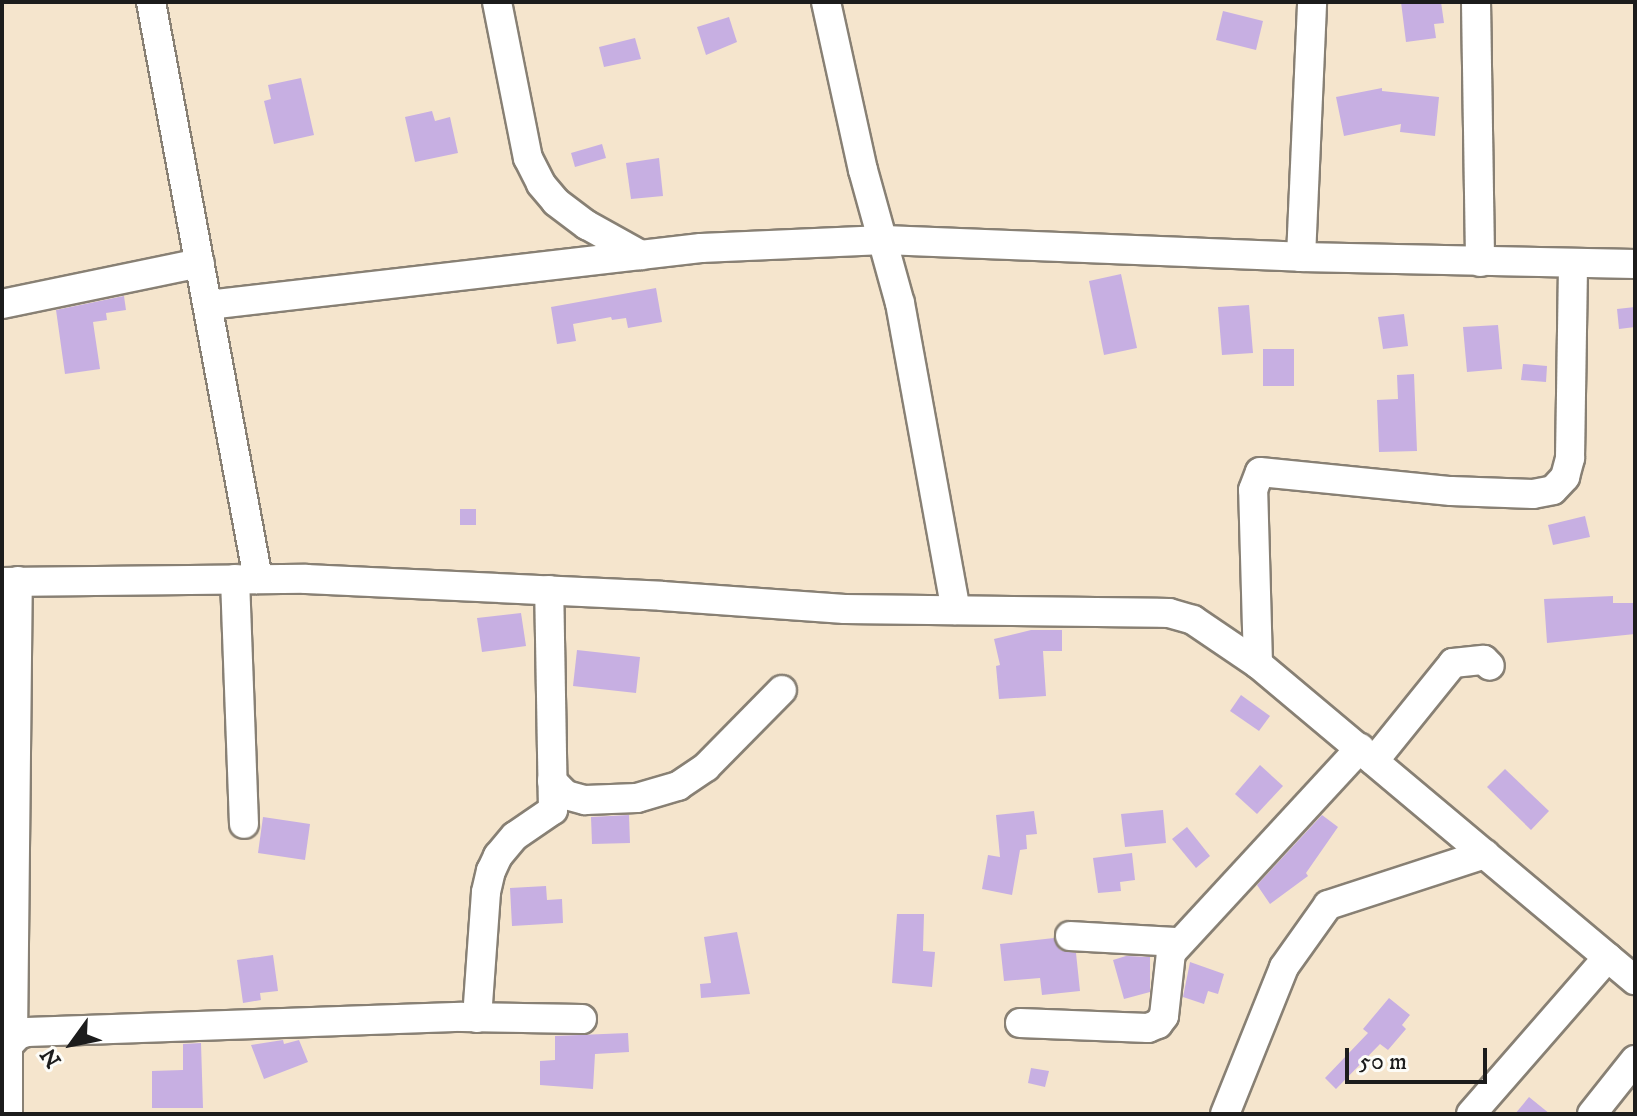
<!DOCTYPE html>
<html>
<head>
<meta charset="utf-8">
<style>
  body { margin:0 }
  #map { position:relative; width:1637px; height:1116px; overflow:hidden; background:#f5e5cd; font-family:"IM FELL DW Pica",serif }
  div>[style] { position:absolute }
  .building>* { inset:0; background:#c7afe2 }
  .roads { filter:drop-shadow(2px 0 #888074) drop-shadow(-2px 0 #888074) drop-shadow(0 2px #888074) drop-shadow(0 -2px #888074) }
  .minor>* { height:28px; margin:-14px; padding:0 14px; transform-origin:14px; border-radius:14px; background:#fff }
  span { translate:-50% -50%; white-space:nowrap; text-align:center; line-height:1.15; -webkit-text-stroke:6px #fdfcf7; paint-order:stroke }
  .frame { position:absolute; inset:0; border:4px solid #1c1c1c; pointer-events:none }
  .north { position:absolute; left:32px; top:1004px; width:80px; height:80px; -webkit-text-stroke:6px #fdfcf7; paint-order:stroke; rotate:237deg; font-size:22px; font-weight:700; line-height:32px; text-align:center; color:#1c1c1c }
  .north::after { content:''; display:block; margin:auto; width:28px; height:36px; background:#1c1c1c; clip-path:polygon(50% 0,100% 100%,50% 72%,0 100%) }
  .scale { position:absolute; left:1345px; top:1048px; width:142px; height:36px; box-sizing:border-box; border:4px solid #1c1c1c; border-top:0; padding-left:10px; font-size:24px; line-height:28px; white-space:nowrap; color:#1c1c1c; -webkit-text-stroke:6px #fdfcf7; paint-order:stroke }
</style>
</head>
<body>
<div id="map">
  <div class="building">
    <i style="clip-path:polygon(1401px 2px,1441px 2px,1444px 23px,1434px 24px,1436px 38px,1406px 42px)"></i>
    <i style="clip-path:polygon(1223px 11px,1263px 21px,1256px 50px,1216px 40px)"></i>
    <i style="clip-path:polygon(729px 17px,737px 42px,706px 55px,697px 27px)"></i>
    <i style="clip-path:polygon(635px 38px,641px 59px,604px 67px,599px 47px)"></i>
    <i style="clip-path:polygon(301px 78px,314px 135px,274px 144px,264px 101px,271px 99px,268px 85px)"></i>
    <i style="clip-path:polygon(1382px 88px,1382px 91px,1439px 97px,1435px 136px,1400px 132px,1401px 124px,1344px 136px,1336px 97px)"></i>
    <i style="clip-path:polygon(432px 111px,435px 121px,450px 117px,458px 153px,415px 162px,405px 117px)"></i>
    <i style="clip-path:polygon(602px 144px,606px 158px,575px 167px,571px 153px)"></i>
    <i style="clip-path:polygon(659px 158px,663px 196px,631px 199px,626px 163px)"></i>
    <i style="clip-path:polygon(1121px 274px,1137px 348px,1104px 355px,1089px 281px)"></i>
    <i style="clip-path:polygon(656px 288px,662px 322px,628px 328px,626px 318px,612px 320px,611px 317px,573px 324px,576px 341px,557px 344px,551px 307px)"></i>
    <i style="clip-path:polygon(124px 296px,126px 310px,106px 313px,107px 320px,93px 322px,100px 369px,65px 374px,56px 310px)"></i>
    <i style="clip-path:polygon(1249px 305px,1253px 353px,1222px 355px,1218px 307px)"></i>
    <i style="clip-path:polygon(1635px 307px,1635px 327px,1619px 329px,1617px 309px)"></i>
    <i style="clip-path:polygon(1404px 314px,1408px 346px,1383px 349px,1378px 317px)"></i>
    <i style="clip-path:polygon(1498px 325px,1502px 369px,1467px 372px,1463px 327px)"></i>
    <i style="clip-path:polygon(1263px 349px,1294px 349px,1294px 386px,1263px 386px)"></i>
    <i style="clip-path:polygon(1523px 364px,1547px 366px,1546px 382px,1521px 380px)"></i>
    <i style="clip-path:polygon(1414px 374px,1417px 451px,1379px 452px,1377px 400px,1398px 399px,1397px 375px)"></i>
    <i style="clip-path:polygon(460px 509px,476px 509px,476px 525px,460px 525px)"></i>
    <i style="clip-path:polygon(1585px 516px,1590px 537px,1553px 545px,1548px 525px)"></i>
    <i style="clip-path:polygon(1613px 596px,1613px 603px,1635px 603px,1635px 634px,1547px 643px,1544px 599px)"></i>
    <i style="clip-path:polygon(521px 613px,526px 646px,482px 652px,477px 618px)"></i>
    <i style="clip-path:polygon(1031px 630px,1062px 630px,1062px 651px,1043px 651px,1046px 696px,999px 699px,996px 666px,1000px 665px,994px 639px)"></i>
    <i style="clip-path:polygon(577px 650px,640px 657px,636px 693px,573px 686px)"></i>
    <i style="clip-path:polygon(1241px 695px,1270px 716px,1259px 731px,1230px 711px)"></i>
    <i style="clip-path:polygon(1260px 765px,1283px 786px,1257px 814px,1235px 794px)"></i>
    <i style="clip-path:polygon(1505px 769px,1549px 811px,1531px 830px,1487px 787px)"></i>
    <i style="clip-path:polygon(1163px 810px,1166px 843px,1125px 847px,1121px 814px)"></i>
    <i style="clip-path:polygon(1034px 811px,1037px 834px,1026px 835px,1027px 849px,1020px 850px,1012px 895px,982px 889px,988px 855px,1000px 857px,996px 815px)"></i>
    <i style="clip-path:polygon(629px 815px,630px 843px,592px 844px,591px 817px)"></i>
    <i style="clip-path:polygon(1322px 815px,1338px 827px,1306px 873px,1308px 876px,1270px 904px,1257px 885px)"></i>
    <i style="clip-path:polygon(263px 817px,310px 824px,305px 860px,258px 853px)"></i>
    <i style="clip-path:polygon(1187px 827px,1210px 856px,1196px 868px,1172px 839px)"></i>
    <i style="clip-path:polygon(1132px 853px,1135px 880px,1120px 882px,1121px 891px,1098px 893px,1093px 858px)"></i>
    <i style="clip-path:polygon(546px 886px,547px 900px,562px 899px,563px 923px,512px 926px,510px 888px)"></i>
    <i style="clip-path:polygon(897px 914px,924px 914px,923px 951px,935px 952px,932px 987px,892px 983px)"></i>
    <i style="clip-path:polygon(737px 932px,750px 994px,701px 998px,700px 984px,711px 983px,704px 937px)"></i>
    <i style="clip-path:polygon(1054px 938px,1060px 950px,1076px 953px,1080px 991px,1042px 995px,1040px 978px,1004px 981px,1000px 944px)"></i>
    <i style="clip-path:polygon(273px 955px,278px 991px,260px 993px,261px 1000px,243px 1003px,237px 960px)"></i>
    <i style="clip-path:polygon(1126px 956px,1150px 957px,1150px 992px,1124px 999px,1113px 960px)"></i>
    <i style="clip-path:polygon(1190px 962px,1224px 974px,1218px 994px,1208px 991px,1204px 1004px,1183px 997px)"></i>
    <i style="clip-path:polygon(1389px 998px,1410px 1015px,1402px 1025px,1406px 1029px,1388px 1050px,1380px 1044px,1336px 1089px,1325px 1078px,1368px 1033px,1363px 1029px)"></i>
    <i style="clip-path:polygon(628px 1033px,629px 1052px,595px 1054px,593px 1089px,540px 1085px,540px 1061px,555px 1060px,555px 1036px)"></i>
    <i style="clip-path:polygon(283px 1040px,284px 1044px,299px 1040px,308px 1062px,264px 1079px,251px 1045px)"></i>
    <i style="clip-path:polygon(201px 1043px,203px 1108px,152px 1108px,152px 1071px,183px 1070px,183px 1044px)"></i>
    <i style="clip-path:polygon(1031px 1068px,1049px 1071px,1045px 1087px,1028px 1083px)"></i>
    <i style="clip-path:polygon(1529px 1097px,1550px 1114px,1515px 1114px)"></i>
  </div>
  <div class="roads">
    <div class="minor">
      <i style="left:151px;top:2px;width:587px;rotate:79.49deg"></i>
      <i style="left:497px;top:2px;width:159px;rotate:78.8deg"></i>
      <i style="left:528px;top:158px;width:29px;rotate:63deg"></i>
      <i style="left:541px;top:184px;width:23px;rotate:50deg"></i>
      <i style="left:556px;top:202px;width:39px;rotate:37deg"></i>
      <i style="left:587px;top:225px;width:62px;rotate:29.1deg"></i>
      <i style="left:826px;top:2px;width:172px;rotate:77.6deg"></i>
      <i style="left:863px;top:170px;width:138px;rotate:74.5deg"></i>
      <i style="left:900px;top:303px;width:312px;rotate:79.7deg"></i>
      <i style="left:1476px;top:2px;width:260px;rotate:89.1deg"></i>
      <i style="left:1301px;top:257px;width:255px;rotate:-87.5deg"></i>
      <i style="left:2px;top:304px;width:202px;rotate:-11.7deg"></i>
      <i style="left:208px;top:305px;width:496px;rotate:-6.6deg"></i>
      <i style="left:701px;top:248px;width:183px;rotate:-2.5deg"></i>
      <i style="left:884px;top:240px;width:417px;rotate:2.3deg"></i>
      <i style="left:1301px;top:257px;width:334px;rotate:1.2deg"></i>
      <i style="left:235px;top:579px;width:245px;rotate:87.9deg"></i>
      <i style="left:2px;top:582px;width:304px;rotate:-0.6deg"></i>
      <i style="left:306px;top:579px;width:356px;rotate:2.7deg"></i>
      <i style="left:662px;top:596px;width:183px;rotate:4.1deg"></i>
      <i style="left:845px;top:609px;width:324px;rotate:0.7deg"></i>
      <i style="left:1169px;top:613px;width:25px;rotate:16deg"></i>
      <i style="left:1193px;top:620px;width:78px;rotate:34.1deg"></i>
      <i style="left:1258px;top:664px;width:492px;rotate:40deg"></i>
      <i style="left:1258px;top:664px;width:174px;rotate:-91.6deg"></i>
      <i style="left:1253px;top:490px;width:19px;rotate:-69deg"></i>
      <i style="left:1260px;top:472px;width:192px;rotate:5.7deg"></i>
      <i style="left:1451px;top:491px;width:82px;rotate:2.1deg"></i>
      <i style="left:1533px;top:494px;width:20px;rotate:-11deg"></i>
      <i style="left:1553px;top:490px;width:18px;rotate:-47deg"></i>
      <i style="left:1565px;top:477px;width:20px;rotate:-75deg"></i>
      <i style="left:1570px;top:458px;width:194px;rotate:-89.1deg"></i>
      <i style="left:1374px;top:761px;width:126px;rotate:-51.1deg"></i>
      <i style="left:1453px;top:663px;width:31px;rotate:-6deg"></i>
      <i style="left:1484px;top:660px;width:8px;rotate:45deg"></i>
      <i style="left:552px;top:781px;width:20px;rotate:45deg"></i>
      <i style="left:566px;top:795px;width:20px;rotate:15deg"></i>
      <i style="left:585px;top:800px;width:52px;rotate:-2.2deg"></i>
      <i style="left:637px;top:798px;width:43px;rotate:-16.3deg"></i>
      <i style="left:678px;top:786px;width:34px;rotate:-34deg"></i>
      <i style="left:706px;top:767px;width:108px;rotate:-45.4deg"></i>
      <i style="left:1070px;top:936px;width:109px;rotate:3.2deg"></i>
      <i style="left:477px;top:1018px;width:126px;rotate:-85.9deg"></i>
      <i style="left:486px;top:892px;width:22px;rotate:-77deg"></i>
      <i style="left:491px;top:871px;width:17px;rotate:-65deg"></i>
      <i style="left:498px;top:856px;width:26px;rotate:-50deg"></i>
      <i style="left:515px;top:836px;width:46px;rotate:-34.4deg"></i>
      <i style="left:553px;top:810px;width:220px;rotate:-91deg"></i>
      <i style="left:1020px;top:1023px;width:128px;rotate:2.2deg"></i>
      <i style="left:1148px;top:1028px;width:11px;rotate:-22deg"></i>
      <i style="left:1158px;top:1024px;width:10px;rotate:-53deg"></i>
      <i style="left:1164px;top:1016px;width:63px;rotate:-83.7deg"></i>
      <i style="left:1171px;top:953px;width:279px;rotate:-47.3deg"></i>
      <i style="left:13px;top:1039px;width:458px;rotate:-89.4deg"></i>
      <i style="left:8px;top:1114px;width:68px;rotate:-90deg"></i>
      <i style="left:8px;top:1046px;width:15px;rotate:-48deg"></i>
      <i style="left:18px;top:1035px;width:9px;rotate:-18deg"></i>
      <i style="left:27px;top:1032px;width:435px;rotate:-2deg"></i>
      <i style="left:462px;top:1017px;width:120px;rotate:1deg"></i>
      <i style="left:1225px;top:1114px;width:158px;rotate:-68.1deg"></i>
      <i style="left:1284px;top:967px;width:76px;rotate:-54.6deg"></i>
      <i style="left:1328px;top:905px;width:165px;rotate:-18deg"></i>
      <i style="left:1471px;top:1114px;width:208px;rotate:-48.9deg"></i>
      <i style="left:1592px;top:1114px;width:69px;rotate:-51.5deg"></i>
    </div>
  </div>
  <div class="frame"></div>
  <div class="north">N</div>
  <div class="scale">50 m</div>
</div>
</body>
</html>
